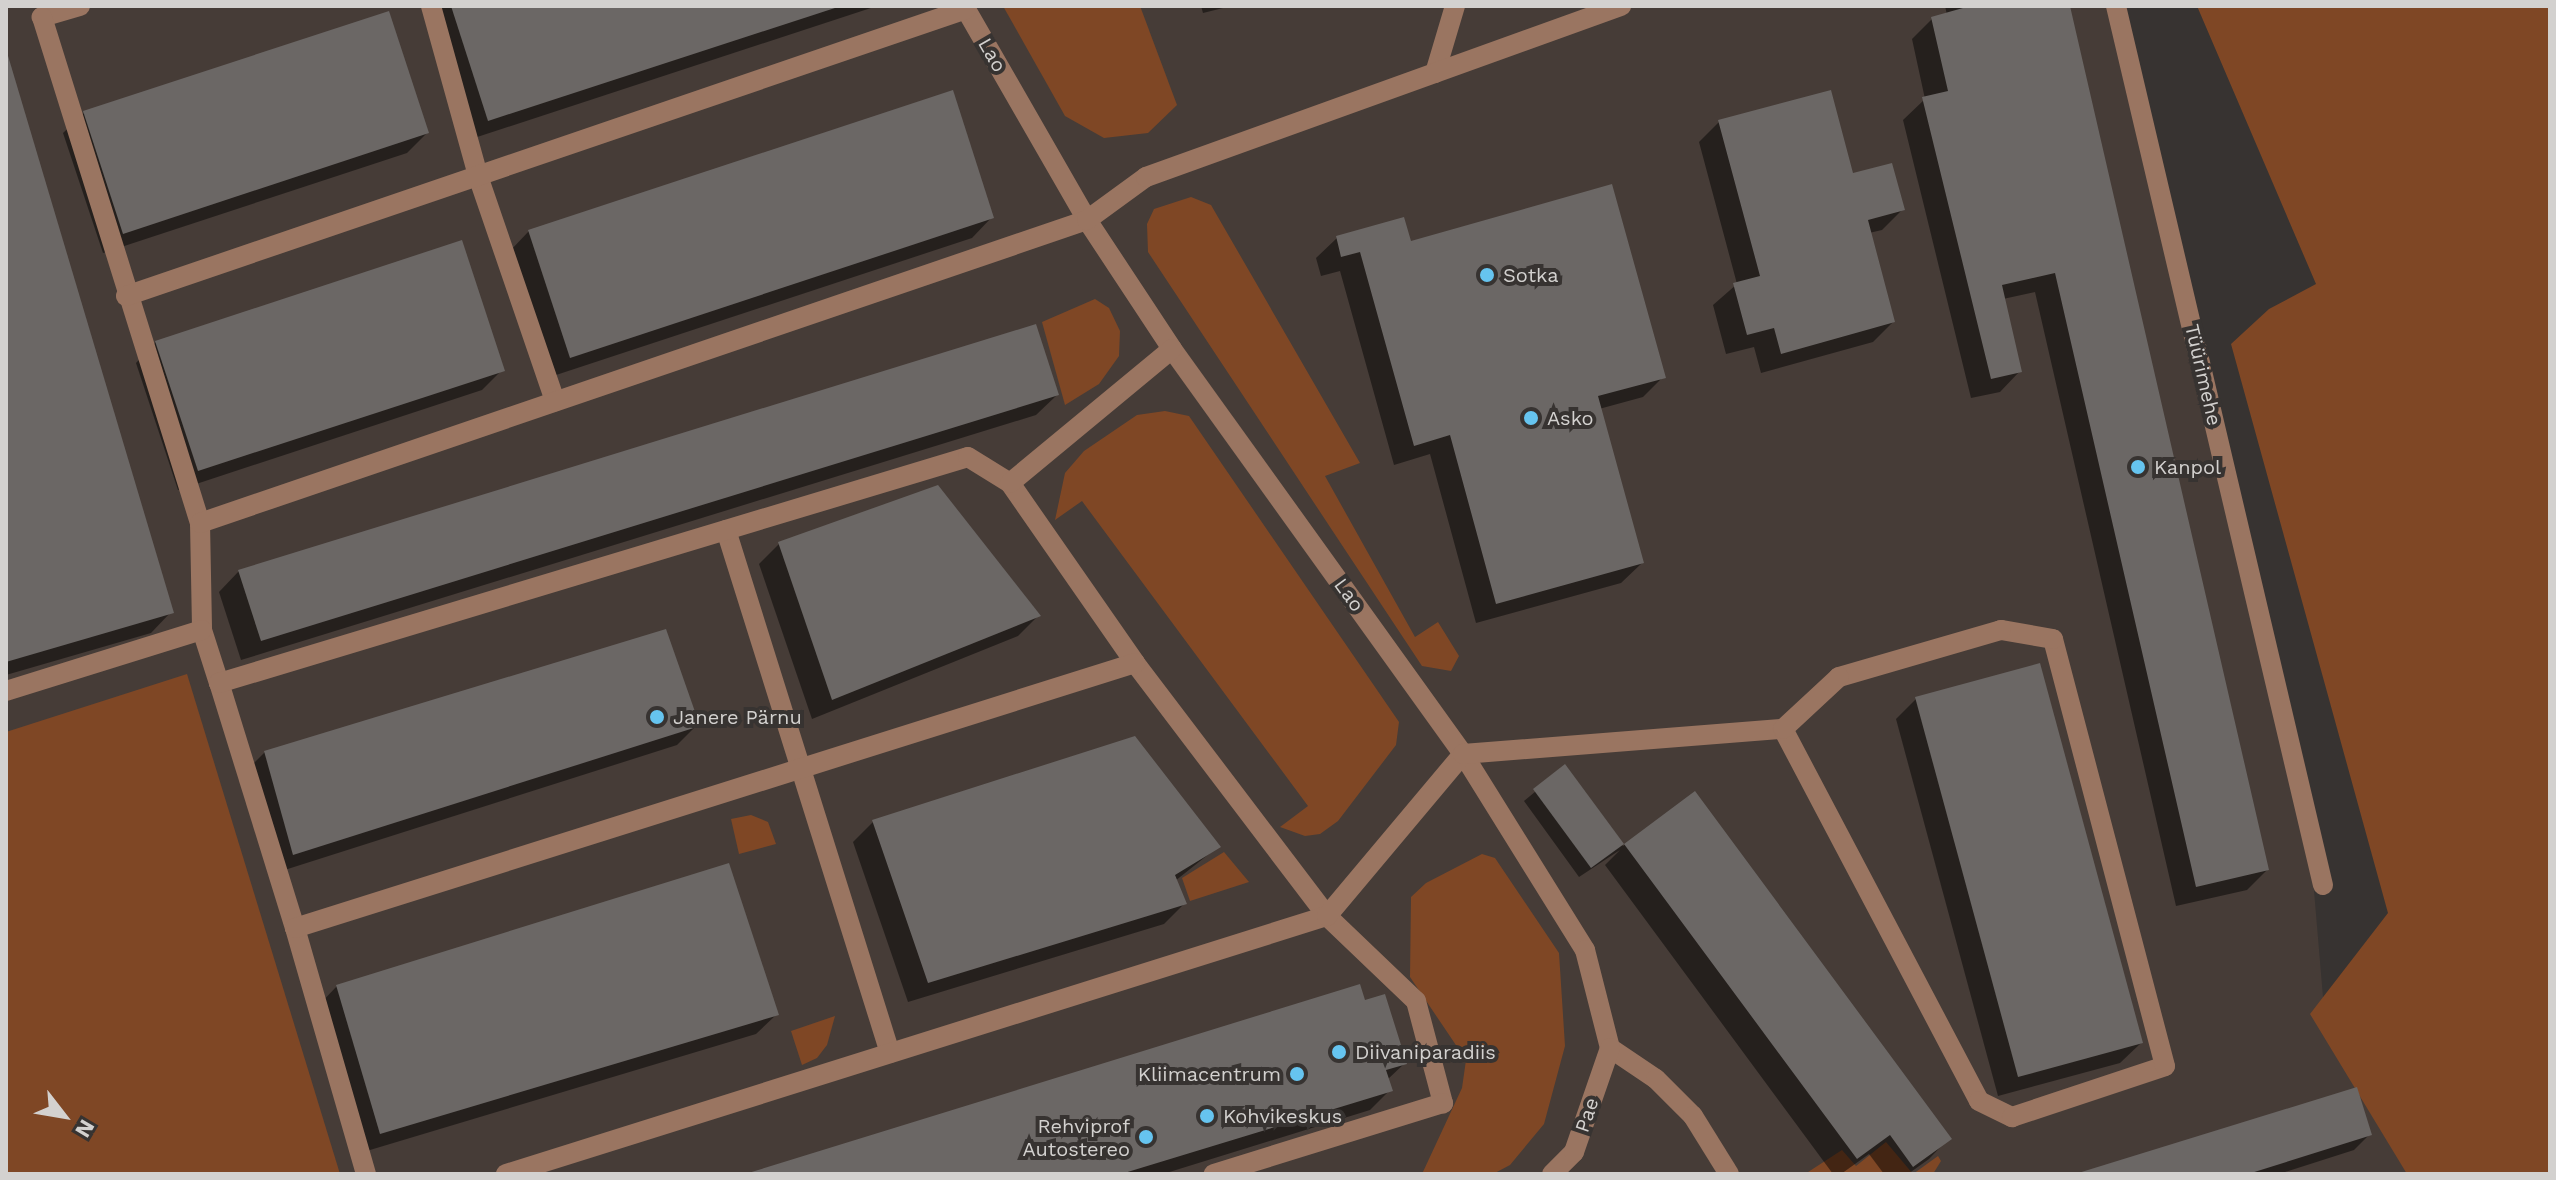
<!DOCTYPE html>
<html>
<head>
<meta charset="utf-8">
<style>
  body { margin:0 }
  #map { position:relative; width:2556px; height:1180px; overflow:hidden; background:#373331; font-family:"Work Sans",sans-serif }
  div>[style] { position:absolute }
  .built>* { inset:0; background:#463c37 }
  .green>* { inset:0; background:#7f4725 }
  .shadow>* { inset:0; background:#0007 }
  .building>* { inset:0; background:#6b6765 }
  .minor>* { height:20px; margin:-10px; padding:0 10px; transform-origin:10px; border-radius:10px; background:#9a7561 }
  .dots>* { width:22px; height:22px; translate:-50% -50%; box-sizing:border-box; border:4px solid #373331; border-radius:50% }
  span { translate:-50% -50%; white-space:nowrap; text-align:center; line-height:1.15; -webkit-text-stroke:8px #373331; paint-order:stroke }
  .street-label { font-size:20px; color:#d3d1cf }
  .poi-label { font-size:20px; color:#d3d1cf }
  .left { translate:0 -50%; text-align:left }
  .right { translate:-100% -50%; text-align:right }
  .frame { position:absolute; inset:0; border:8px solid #d3d1cf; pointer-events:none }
  .north { position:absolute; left:24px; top:1076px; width:80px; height:80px; -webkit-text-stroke:6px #373331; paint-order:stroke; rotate:121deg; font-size:22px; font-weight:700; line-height:32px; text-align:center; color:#d3d1cf }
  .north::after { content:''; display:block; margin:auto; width:28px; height:36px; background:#d3d1cf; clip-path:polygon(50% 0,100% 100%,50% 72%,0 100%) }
</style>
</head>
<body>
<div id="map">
  <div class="built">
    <i style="clip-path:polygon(6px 6px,2115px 6px,2311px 855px,2324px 1009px,2415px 1174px,6px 1174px)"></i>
  </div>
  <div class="green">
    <i style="clip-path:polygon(1003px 6px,1140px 6px,1177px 105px,1148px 133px,1104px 138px,1065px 116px)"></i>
    <i style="clip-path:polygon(2197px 6px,2550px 6px,2550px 1174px,2407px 1174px,2310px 1014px,2388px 913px,2231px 344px,2269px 309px,2316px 284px)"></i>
    <i style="clip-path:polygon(1191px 197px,1211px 205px,1360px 463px,1325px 476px,1415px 637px,1438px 622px,1459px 656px,1451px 671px,1422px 666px,1148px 252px,1147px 224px,1154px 209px)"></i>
    <i style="clip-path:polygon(1095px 299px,1109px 308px,1120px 331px,1119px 356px,1099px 384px,1065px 405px,1042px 322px)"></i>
    <i style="clip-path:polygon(1165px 411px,1189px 416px,1399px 722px,1396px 745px,1338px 821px,1320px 834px,1305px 836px,1280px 827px,1308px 806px,1082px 501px,1055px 520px,1065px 473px,1084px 451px,1137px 415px)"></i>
    <i style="clip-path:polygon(187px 674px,340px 1174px,6px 1174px,6px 732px)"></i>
    <i style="clip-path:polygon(751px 815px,768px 822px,776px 844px,739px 854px,731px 819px)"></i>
    <i style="clip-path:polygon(1224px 852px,1249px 882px,1190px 901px,1182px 878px)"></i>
    <i style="clip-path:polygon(1482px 854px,1495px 858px,1559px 953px,1565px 1046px,1544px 1124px,1510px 1165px,1493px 1174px,1422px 1174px,1462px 1088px,1466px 1060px,1410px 977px,1411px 897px,1426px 883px)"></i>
    <i style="clip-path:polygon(835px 1016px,827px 1045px,817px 1058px,802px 1065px,791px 1031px)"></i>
    <i style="clip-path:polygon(1886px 1142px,1913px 1174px,1938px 1156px,1941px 1161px,1933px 1174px,1805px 1174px,1842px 1150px,1856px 1166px)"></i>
  </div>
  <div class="shadow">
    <i style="clip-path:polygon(437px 6px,877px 6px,468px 140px)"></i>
    <i style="clip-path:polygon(1201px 6px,1231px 6px,1203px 13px)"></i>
    <i style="clip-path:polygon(1945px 6px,2068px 6px,2267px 870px,2247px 890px,2176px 906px,2035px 292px,2003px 299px,2020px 371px,2000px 392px,1971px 398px,1903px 120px,1925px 99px,1912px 39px,1932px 19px,1947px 15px)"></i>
    <i style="clip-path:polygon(388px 14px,427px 133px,407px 153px,103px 253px,63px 133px,84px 113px)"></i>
    <i style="clip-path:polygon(6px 53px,171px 612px,151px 633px,6px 675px)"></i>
    <i style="clip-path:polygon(1719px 122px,1852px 175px,1903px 209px,1882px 230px,1869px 233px,1893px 322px,1873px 342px,1761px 373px,1754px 347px,1726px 354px,1713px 305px,1737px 284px,1699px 142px)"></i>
    <i style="clip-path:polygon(992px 217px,972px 238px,550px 377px,509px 252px,529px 231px)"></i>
    <i style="clip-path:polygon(1337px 238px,1410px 243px,1663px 377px,1643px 397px,1599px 409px,1642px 563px,1621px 583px,1476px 623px,1430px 454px,1394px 465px,1340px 271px,1321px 276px,1316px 258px)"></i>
    <i style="clip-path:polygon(156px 342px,502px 370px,482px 390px,178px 490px,136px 363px)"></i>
    <i style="clip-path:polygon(1057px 395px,1036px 415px,241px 660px,219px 592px,239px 571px)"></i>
    <i style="clip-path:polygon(779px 544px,1038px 616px,1018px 636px,812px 719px,759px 564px)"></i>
    <i style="clip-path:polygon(1916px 699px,2141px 1043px,2120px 1063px,1998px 1096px,1896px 719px)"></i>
    <i style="clip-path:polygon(697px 725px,677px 745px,272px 874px,244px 773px,265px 752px)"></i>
    <i style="clip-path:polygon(1565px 767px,1623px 846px,1695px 793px,1949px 1138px,1929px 1159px,1908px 1174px,1884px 1174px,1869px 1154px,1841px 1174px,1833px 1174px,1605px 865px,1620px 850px,1579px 877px,1524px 801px)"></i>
    <i style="clip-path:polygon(873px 822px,1219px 846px,1175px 881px,1184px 904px,1164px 924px,908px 1002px,853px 842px)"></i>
    <i style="clip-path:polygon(337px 986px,777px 1014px,756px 1034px,360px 1153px,317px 1007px)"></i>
    <i style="clip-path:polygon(1364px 1002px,1405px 1063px,1387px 1080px,1390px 1090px,1370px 1110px,1163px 1174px,749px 1174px)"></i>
    <i style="clip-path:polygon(2370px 1134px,2354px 1150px,2279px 1174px,2080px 1174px)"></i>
  </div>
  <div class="building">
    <i style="clip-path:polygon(451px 6px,837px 6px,838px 7px,488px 121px)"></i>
    <i style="clip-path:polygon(1970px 6px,2070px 6px,2269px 870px,2196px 887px,2055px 273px,2002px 285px,2022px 372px,1991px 379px,1922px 97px,1948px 91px,1931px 17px)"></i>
    <i style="clip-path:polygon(389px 11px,429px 133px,123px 234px,83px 111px)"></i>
    <i style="clip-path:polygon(6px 49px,174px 613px,6px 662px)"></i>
    <i style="clip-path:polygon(953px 90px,994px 218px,570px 358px,528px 230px)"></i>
    <i style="clip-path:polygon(1831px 90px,1853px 173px,1892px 163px,1905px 210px,1868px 220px,1895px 322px,1781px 354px,1774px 328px,1747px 335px,1733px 283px,1760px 276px,1718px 120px)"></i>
    <i style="clip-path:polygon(1612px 184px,1666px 378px,1598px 396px,1644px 563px,1496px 604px,1450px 435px,1414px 446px,1360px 252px,1341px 257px,1336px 236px,1404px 217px,1411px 241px)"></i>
    <i style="clip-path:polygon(462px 240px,505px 371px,198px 471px,155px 341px)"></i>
    <i style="clip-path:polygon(1036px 324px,1059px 395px,261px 641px,238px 570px)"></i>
    <i style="clip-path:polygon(938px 485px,1041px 616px,832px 700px,778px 542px)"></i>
    <i style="clip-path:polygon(666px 629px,700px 726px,293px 855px,264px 751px)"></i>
    <i style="clip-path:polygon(2040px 663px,2143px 1043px,2018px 1077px,1915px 697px)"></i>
    <i style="clip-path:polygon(1135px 736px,1221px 847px,1175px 875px,1187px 904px,928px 983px,872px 820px)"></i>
    <i style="clip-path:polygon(1565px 764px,1624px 844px,1591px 868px,1533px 789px)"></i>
    <i style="clip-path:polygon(1695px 791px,1952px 1139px,1913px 1167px,1890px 1135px,1857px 1159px,1624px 844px)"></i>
    <i style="clip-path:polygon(729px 863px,779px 1015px,380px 1134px,336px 985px)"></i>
    <i style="clip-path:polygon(1360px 984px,1365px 1000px,1385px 994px,1407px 1064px,1386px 1070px,1393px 1091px,1121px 1174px,745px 1174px)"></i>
    <i style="clip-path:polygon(2357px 1087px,2372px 1135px,2248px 1174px,2075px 1174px)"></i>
  </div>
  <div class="minor">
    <i style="left:80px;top:6px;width:40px;rotate:164deg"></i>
    <i style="left:42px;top:17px;width:530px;rotate:72.66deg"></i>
    <i style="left:200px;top:523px;width:107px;rotate:88.9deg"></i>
    <i style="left:202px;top:630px;width:56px;rotate:72.2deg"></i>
    <i style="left:431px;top:6px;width:176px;rotate:74.5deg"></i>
    <i style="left:478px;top:176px;width:238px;rotate:71.1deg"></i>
    <i style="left:964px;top:6px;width:247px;rotate:60.1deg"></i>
    <i style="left:1087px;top:220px;width:154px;rotate:56.6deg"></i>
    <i style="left:1172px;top:349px;width:499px;rotate:54.3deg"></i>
    <i style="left:1463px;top:754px;width:231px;rotate:58.1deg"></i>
    <i style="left:1585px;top:950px;width:101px;rotate:75.7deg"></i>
    <i style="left:1610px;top:1048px;width:55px;rotate:34deg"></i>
    <i style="left:1656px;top:1079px;width:52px;rotate:45deg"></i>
    <i style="left:1693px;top:1116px;width:68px;rotate:58.2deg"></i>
    <i style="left:2116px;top:6px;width:903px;rotate:76.75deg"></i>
    <i style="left:1435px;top:73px;width:70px;rotate:-73.4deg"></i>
    <i style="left:126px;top:296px;width:888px;rotate:-18.86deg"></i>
    <i style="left:1010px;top:483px;width:219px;rotate:55.2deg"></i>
    <i style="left:1135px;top:663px;width:318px;rotate:52.8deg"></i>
    <i style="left:1327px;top:916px;width:123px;rotate:43.7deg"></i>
    <i style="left:1416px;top:1001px;width:106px;rotate:75.2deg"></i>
    <i style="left:1443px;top:1103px;width:240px;rotate:162.8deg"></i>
    <i style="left:200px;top:523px;width:937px;rotate:-18.86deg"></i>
    <i style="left:1087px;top:220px;width:73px;rotate:-36.1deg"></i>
    <i style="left:1146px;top:177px;width:505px;rotate:-19.8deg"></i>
    <i style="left:726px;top:530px;width:548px;rotate:72.59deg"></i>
    <i style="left:6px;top:691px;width:205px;rotate:-17.3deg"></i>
    <i style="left:295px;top:928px;width:257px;rotate:-107.2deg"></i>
    <i style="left:219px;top:683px;width:782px;rotate:-16.79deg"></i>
    <i style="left:968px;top:457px;width:49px;rotate:31.8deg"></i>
    <i style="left:1010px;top:483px;width:210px;rotate:-39.6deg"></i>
    <i style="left:366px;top:1174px;width:256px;rotate:-106.1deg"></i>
    <i style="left:295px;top:928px;width:881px;rotate:-17.51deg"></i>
    <i style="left:506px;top:1174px;width:861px;rotate:-17.45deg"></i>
    <i style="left:1327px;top:916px;width:212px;rotate:-50deg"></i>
    <i style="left:1463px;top:754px;width:321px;rotate:-4.5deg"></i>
    <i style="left:1783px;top:729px;width:420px;rotate:62.2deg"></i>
    <i style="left:1979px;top:1101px;width:37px;rotate:26deg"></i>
    <i style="left:2012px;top:1117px;width:161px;rotate:-18.4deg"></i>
    <i style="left:2165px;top:1066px;width:441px;rotate:-104.7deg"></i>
    <i style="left:2053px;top:639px;width:53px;rotate:-170.2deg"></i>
    <i style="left:2001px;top:630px;width:169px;rotate:163.8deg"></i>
    <i style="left:1839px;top:677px;width:76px;rotate:137.1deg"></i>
    <i style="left:1552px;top:1174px;width:31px;rotate:-45deg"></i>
    <i style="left:1574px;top:1152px;width:110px;rotate:-70.9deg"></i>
  </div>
  <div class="dots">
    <i style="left:1487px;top:275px;background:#66c4ef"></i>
    <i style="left:1531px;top:418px;background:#66c4ef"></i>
    <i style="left:2138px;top:467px;background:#66c4ef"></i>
    <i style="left:657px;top:717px;background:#66c4ef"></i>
    <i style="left:1339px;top:1052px;background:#66c4ef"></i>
    <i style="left:1297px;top:1074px;background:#66c4ef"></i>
    <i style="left:1207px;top:1116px;background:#66c4ef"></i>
    <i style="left:1146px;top:1137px;background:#66c4ef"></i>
  </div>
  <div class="street-label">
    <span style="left:992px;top:55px;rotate:60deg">Lao</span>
    <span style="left:2203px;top:375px;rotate:77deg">Tüürimehe</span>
    <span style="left:1349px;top:595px;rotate:54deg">Lao</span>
    <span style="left:1587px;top:1115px;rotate:-71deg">Pae</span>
  </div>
  <div class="poi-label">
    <span class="left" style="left:1503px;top:275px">Sotka</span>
    <span class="left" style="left:1547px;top:418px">Asko</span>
    <span class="left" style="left:2154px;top:467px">Kanpol</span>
    <span class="left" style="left:673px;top:717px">Janere Pärnu</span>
    <span class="left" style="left:1355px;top:1052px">Diivaniparadiis</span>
    <span class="right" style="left:1281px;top:1074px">Kliimacentrum</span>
    <span class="left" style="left:1223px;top:1116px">Kohvikeskus</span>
    <span class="right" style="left:1130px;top:1138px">Rehviprof<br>Autostereo</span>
  </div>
  <div class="frame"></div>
  <div class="north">N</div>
</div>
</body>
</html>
